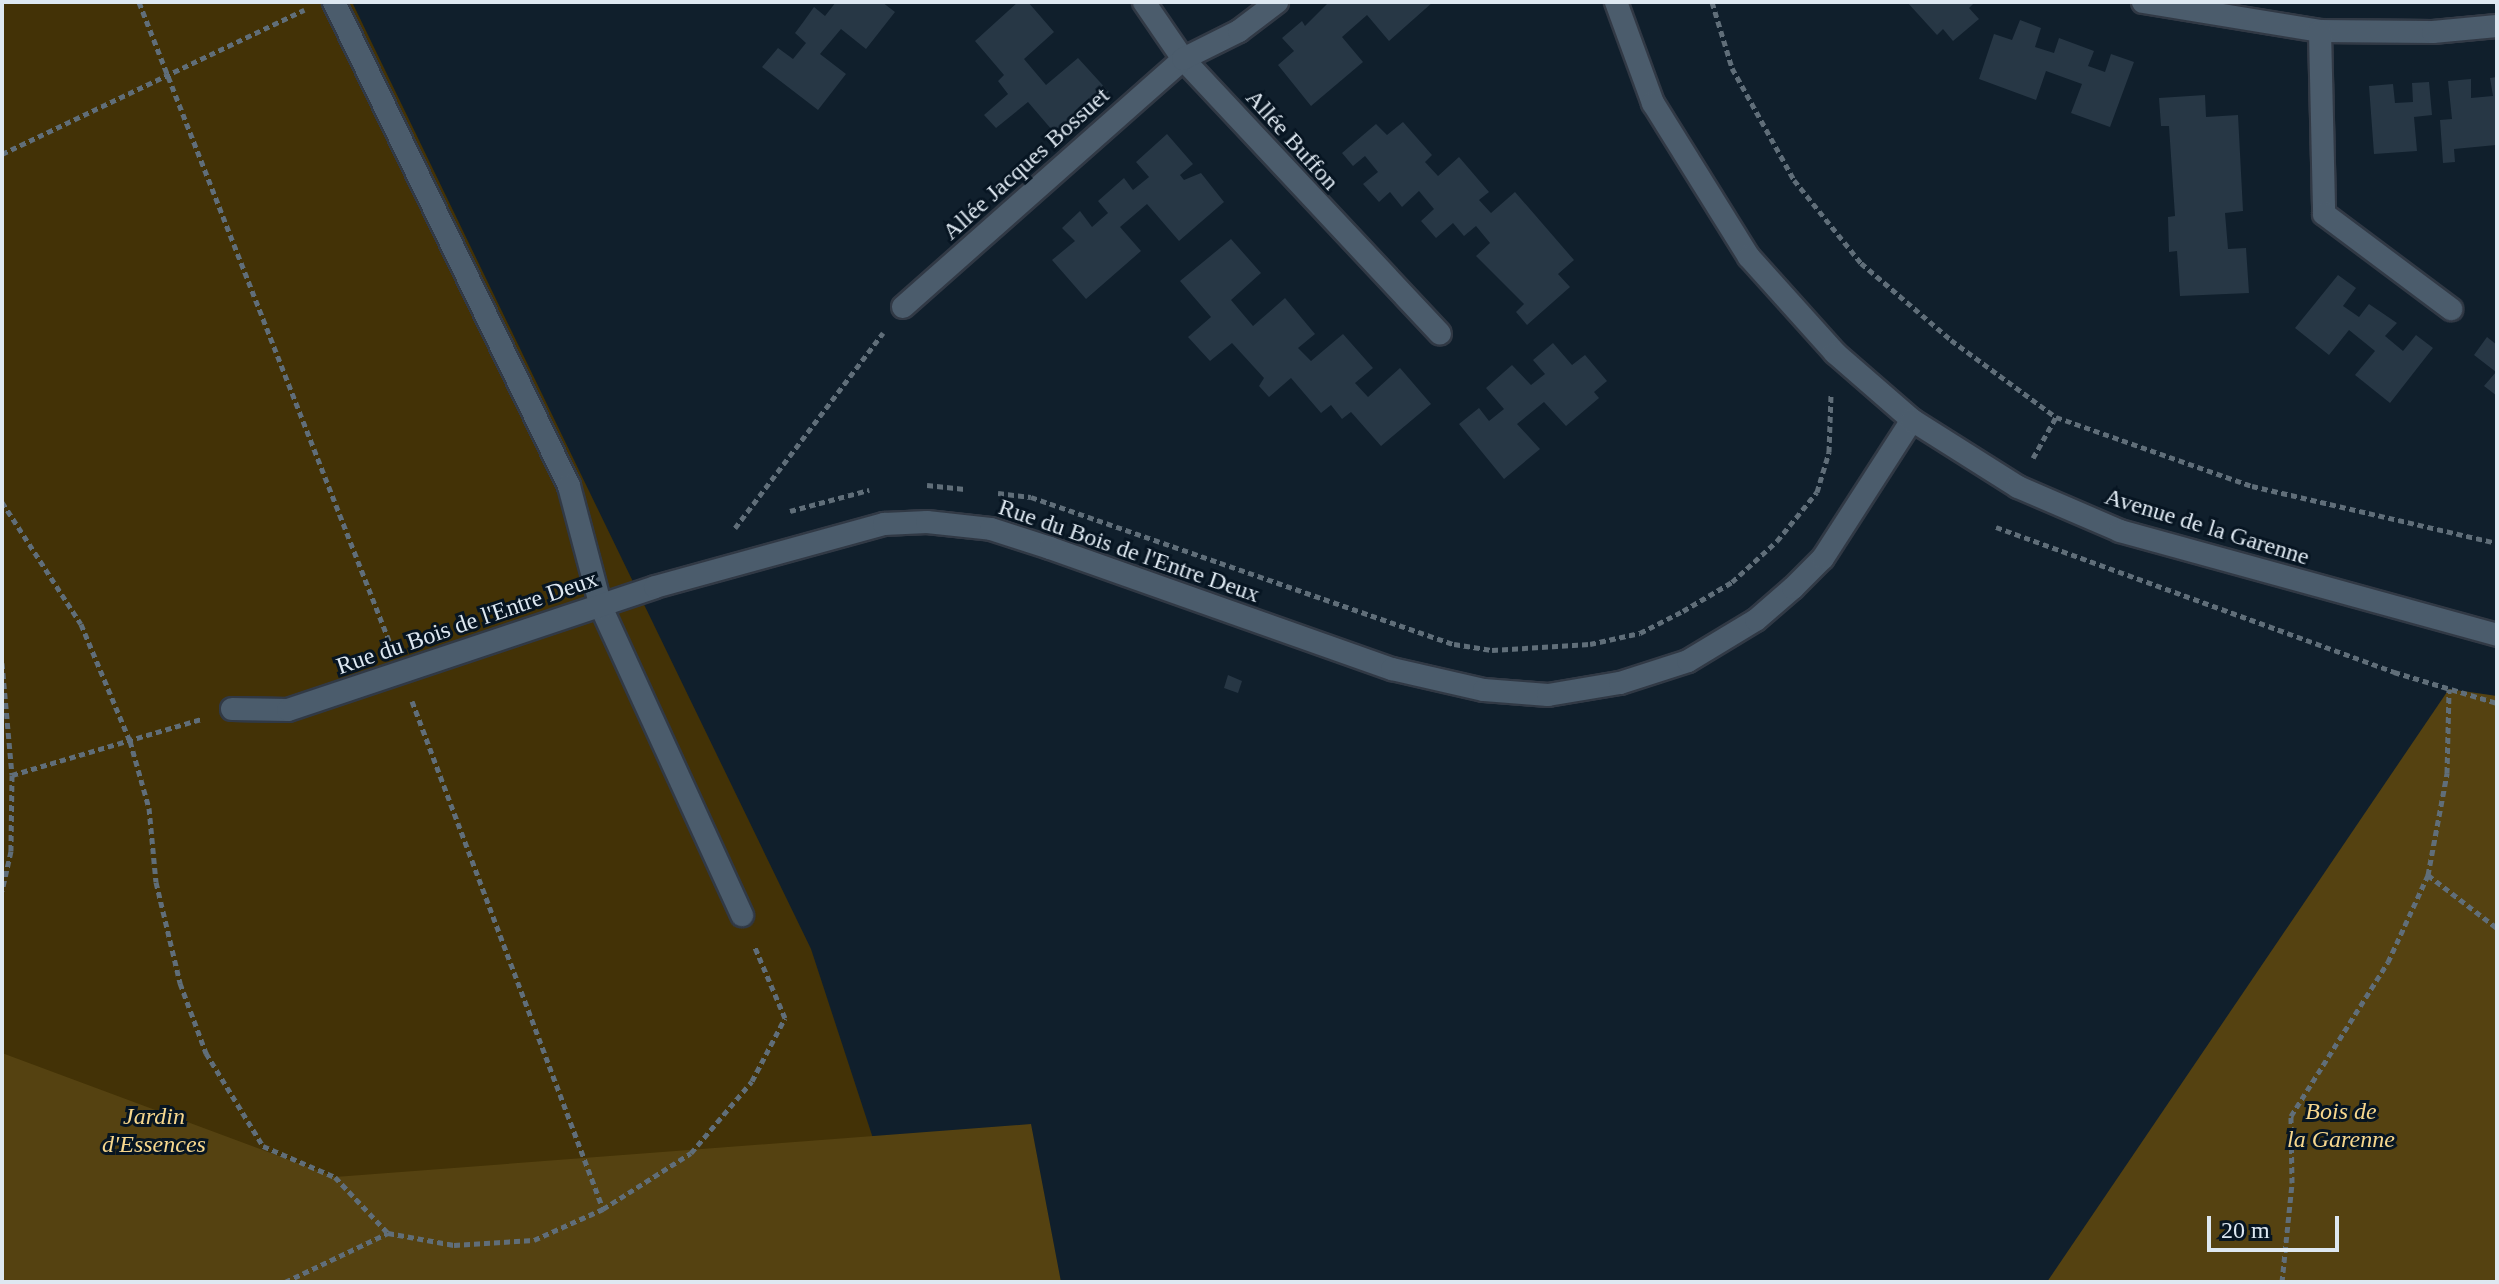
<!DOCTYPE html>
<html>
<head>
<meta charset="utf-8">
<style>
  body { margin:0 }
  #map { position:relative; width:2499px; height:1284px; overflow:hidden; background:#101f2c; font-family:Georgia,serif }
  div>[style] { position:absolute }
  .green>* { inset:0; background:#433206 }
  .forest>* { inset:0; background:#554211 }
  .building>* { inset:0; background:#273745 }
  .path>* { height:5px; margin-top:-2.5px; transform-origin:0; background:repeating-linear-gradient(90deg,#606e79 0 6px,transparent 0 10px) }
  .roads { filter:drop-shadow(2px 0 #313945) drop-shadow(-2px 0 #313945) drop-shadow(0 2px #313945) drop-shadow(0 -2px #313945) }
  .service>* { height:22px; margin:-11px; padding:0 11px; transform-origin:11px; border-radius:11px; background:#4b5c6c }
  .minor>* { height:22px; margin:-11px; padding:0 11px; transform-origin:11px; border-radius:11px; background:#4b5c6c }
  .tertiary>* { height:22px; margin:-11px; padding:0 11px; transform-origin:11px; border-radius:11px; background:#4b5c6c }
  span { translate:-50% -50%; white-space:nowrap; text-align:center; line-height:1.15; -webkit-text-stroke:6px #071522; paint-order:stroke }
  .street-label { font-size:24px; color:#dee8f1 }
  .park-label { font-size:24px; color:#f7d78d; font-style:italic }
  .frame { position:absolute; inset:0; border:4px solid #dee8f1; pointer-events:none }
  .scale { position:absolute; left:2207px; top:1216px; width:132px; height:36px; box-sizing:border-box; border:4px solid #dee8f1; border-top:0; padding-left:10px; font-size:24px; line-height:28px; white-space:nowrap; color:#dee8f1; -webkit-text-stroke:6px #071522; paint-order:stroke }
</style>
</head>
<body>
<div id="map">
  <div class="green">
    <i style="clip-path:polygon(2px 2px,352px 2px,811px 949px,920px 1282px,2px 1282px)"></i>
  </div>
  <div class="forest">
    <i style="clip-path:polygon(2449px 689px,2497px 696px,2497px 1282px,2047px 1282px)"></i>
    <i style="clip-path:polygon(2px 1053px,335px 1177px,1031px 1124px,1061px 1282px,2px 1282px)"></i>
  </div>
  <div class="building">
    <i style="clip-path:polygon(836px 2px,882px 2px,895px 12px,866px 49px,841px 29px,820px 54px,846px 74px,818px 110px,762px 67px,778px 48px,793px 59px,806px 43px,795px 33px,804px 21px,814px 7px,825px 16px)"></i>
    <i style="clip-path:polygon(1018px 2px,1028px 2px,1054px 32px,1024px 59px,1046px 85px,1078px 58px,1109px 92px,1058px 137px,1028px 102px,996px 128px,984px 115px,1008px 94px,998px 81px,1004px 75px,975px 41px)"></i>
    <i style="clip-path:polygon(1329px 2px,1433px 2px,1389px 41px,1367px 15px,1342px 37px,1363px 62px,1311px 106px,1278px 65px,1294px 51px,1282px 38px,1302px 21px,1305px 26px)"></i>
    <i style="clip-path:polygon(1907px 2px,1975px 2px,1969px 8px,1979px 19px,1953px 41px,1943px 29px,1937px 35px)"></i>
    <i style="clip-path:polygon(2020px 20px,2041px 28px,2035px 47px,2054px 53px,2059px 38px,2094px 51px,2088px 66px,2105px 72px,2111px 54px,2134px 62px,2110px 127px,2071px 113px,2082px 84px,2046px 71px,2036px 100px,1979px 79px,1994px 34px,2012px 40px)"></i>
    <i style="clip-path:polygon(2497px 77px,2496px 145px,2454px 149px,2455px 162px,2443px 163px,2440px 120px,2452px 119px,2448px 81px,2471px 79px,2471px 98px,2493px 96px,2490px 78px)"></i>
    <i style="clip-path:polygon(2429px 82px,2432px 115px,2414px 117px,2417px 151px,2374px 154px,2369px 86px,2393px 84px,2395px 103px,2413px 102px,2412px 83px)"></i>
    <i style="clip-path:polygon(2205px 95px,2206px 117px,2238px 115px,2243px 211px,2225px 213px,2228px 249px,2246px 248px,2249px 293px,2180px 296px,2177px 251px,2169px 252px,2168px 217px,2175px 216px,2169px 126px,2161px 126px,2159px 98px)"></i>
    <i style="clip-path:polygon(1403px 122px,1432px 155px,1425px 162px,1438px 176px,1459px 157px,1489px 192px,1479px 200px,1491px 213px,1515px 192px,1574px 260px,1558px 274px,1570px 287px,1527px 325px,1516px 312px,1524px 304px,1476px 256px,1490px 243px,1476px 226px,1464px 236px,1453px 223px,1436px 238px,1421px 221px,1434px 209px,1419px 191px,1402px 207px,1390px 192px,1379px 202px,1363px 184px,1378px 172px,1365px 156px,1353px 166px,1342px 153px,1376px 124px,1387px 135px)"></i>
    <i style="clip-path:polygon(1167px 134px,1193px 164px,1180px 175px,1184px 180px,1201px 173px,1224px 202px,1179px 241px,1147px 204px,1120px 227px,1141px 251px,1086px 299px,1052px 260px,1075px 241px,1062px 228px,1080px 211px,1092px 227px,1108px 213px,1098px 201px,1124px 178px,1133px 190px,1149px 177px,1136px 162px)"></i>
    <i style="clip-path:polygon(1231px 239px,1261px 273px,1231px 300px,1253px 326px,1285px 298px,1315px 334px,1298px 348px,1311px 361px,1343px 334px,1373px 368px,1355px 383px,1368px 397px,1400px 368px,1431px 404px,1381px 446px,1351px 412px,1342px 419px,1331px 405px,1321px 413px,1291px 378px,1269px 397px,1259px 386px,1264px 378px,1232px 343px,1210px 361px,1188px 337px,1211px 317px,1180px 281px)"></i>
    <i style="clip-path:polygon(2338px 275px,2356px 288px,2343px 306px,2359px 317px,2369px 304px,2397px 323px,2385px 336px,2403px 351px,2416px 335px,2433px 348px,2390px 403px,2355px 375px,2375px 351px,2349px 330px,2329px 355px,2295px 328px)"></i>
    <i style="clip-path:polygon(2487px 337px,2497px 345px,2497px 396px,2484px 386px,2496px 372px,2474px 355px)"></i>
    <i style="clip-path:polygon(1553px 343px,1572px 365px,1585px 355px,1607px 381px,1594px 392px,1599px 398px,1566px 426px,1544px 402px,1517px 424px,1540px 449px,1504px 479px,1459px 424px,1479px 408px,1489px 421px,1504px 409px,1486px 388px,1512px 365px,1531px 385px,1545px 374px,1533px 360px)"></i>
    <i style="clip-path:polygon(1228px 675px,1242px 681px,1238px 693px,1224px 688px)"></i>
  </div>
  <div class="path">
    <i style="left:139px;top:2px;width:688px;rotate:68.62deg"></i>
    <i style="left:1712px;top:2px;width:69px;rotate:73.1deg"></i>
    <i style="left:1732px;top:68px;width:128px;rotate:61deg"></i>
    <i style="left:1794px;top:180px;width:107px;rotate:51.1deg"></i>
    <i style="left:1861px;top:263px;width:118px;rotate:40.5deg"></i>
    <i style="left:1951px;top:340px;width:130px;rotate:36.3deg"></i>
    <i style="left:2056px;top:417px;width:208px;rotate:19.4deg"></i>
    <i style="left:2252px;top:486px;width:252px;rotate:13.1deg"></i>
    <i style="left:2px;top:154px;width:335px;rotate:-25.5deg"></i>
    <i style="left:2033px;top:458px;width:47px;rotate:-60.7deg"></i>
    <i style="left:927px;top:485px;width:38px;rotate:6deg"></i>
    <i style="left:998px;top:493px;width:33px;rotate:7deg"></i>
    <i style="left:1031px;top:497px;width:448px;rotate:19.2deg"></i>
    <i style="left:1454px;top:644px;width:38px;rotate:9deg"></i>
    <i style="left:1492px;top:650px;width:98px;rotate:-3.5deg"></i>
    <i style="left:1590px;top:644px;width:51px;rotate:-12.4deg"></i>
    <i style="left:1640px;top:633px;width:48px;rotate:-27.1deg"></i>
    <i style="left:1683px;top:611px;width:57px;rotate:-30.6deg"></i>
    <i style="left:1732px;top:582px;width:61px;rotate:-42.3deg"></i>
    <i style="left:1777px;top:541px;width:63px;rotate:-50.8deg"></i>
    <i style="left:1817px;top:492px;width:42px;rotate:-73.3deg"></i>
    <i style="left:1829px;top:452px;width:58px;rotate:-88deg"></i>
    <i style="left:2px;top:502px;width:145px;rotate:57.1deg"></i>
    <i style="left:81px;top:624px;width:127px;rotate:67.3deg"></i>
    <i style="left:130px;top:741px;width:70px;rotate:74.2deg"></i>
    <i style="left:149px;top:808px;width:74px;rotate:84.6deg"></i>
    <i style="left:156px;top:882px;width:104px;rotate:76.6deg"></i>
    <i style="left:180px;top:983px;width:75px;rotate:69.6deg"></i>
    <i style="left:206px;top:1053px;width:109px;rotate:58.5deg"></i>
    <i style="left:263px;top:1146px;width:78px;rotate:23.3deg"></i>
    <i style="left:335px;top:1177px;width:77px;rotate:46.6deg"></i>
    <i style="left:388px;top:1233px;width:67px;rotate:10.3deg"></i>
    <i style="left:454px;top:1245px;width:80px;rotate:-3.6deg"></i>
    <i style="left:534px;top:1240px;width:76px;rotate:-24.2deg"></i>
    <i style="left:603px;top:1209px;width:104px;rotate:-32.5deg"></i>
    <i style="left:691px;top:1153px;width:94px;rotate:-49.7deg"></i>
    <i style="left:752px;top:1081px;width:71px;rotate:-62.4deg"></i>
    <i style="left:785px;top:1018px;width:79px;rotate:-113deg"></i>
    <i style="left:790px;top:511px;width:82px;rotate:-14.9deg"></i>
    <i style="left:1996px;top:527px;width:424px;rotate:20deg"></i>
    <i style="left:2394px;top:672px;width:108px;rotate:16.8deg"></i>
    <i style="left:735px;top:528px;width:245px;rotate:-52.8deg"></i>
    <i style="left:2px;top:663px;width:112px;rotate:84.9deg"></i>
    <i style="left:12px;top:775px;width:76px;rotate:90.8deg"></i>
    <i style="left:11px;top:851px;width:41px;rotate:102.7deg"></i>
    <i style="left:412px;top:701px;width:543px;rotate:69.39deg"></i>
    <i style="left:12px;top:775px;width:197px;rotate:-16.5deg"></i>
    <i style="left:2428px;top:875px;width:104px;rotate:-79.4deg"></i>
    <i style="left:2447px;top:773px;width:84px;rotate:-88.6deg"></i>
    <i style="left:285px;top:1282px;width:114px;rotate:-25.4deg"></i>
    <i style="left:2282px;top:1282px;width:100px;rotate:-84.2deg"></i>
    <i style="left:2292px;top:1183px;width:67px;rotate:-90.9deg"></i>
    <i style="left:2291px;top:1116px;width:182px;rotate:-57.8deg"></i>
    <i style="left:2388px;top:962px;width:96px;rotate:-65.3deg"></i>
    <i style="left:2428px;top:875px;width:87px;rotate:37.5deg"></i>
  </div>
  <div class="roads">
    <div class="service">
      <i style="left:601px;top:607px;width:339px;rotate:65.4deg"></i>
    </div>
    <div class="minor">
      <i style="left:334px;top:2px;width:538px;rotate:64.1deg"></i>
      <i style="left:569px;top:486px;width:125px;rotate:75.2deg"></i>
      <i style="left:1144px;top:2px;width:69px;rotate:55.6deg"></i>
      <i style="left:1183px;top:59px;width:376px;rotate:46.9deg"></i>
      <i style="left:2143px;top:2px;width:179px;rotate:9.3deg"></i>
      <i style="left:2320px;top:31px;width:113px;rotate:0.5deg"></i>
      <i style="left:2433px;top:32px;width:64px;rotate:-5.4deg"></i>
      <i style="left:2320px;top:31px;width:183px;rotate:88.7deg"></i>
      <i style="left:2324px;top:214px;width:159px;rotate:36.8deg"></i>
      <i style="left:903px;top:307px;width:374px;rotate:-41.5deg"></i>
      <i style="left:1183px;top:59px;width:63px;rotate:-26.6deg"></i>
      <i style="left:1239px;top:31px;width:48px;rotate:-37.3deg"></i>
      <i style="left:232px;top:709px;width:56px;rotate:1deg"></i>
      <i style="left:288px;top:710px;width:387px;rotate:-18.5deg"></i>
      <i style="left:655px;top:587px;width:238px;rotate:-15.4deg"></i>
      <i style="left:884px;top:524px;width:43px;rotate:-2.7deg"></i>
      <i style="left:927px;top:522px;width:64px;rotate:6.2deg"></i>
      <i style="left:991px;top:529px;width:62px;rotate:17.9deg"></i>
      <i style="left:1050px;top:548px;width:363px;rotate:19.5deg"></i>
      <i style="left:1392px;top:669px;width:94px;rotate:12.9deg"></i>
      <i style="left:1484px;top:690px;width:64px;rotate:4.5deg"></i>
      <i style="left:1548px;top:695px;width:73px;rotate:-9.5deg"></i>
      <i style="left:1620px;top:683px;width:71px;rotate:-17.9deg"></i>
      <i style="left:1688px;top:661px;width:79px;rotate:-31.1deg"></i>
      <i style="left:1756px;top:620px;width:49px;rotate:-40.9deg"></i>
      <i style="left:1793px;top:588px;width:42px;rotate:-45deg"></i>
      <i style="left:1823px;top:558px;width:164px;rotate:-57.2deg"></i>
    </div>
    <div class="tertiary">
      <i style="left:1616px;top:2px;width:108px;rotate:69.9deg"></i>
      <i style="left:1653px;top:103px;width:181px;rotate:58.1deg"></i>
      <i style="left:1749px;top:257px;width:129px;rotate:48.1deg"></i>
      <i style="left:1835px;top:353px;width:102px;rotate:41deg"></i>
      <i style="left:1912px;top:420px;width:125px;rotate:32.3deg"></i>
      <i style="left:2018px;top:487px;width:111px;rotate:23.3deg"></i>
      <i style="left:2120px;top:531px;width:391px;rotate:15.4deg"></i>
    </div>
  </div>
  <div class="street-label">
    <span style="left:1292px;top:140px;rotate:48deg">Allée Buffon</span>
    <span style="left:1026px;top:164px;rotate:-42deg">Allée Jacques Bossuet</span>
    <span style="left:2207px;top:527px;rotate:17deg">Avenue de la Garenne</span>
    <span style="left:1129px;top:551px;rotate:19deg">Rue du Bois de l'Entre Deux</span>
    <span style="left:467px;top:623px;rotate:-19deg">Rue du Bois de l'Entre Deux</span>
  </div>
  <div class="park-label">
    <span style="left:2341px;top:1126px">Bois de<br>la Garenne</span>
    <span style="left:154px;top:1131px">Jardin<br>d'Essences</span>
  </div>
  <div class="frame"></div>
  <div class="scale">20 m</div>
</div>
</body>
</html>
